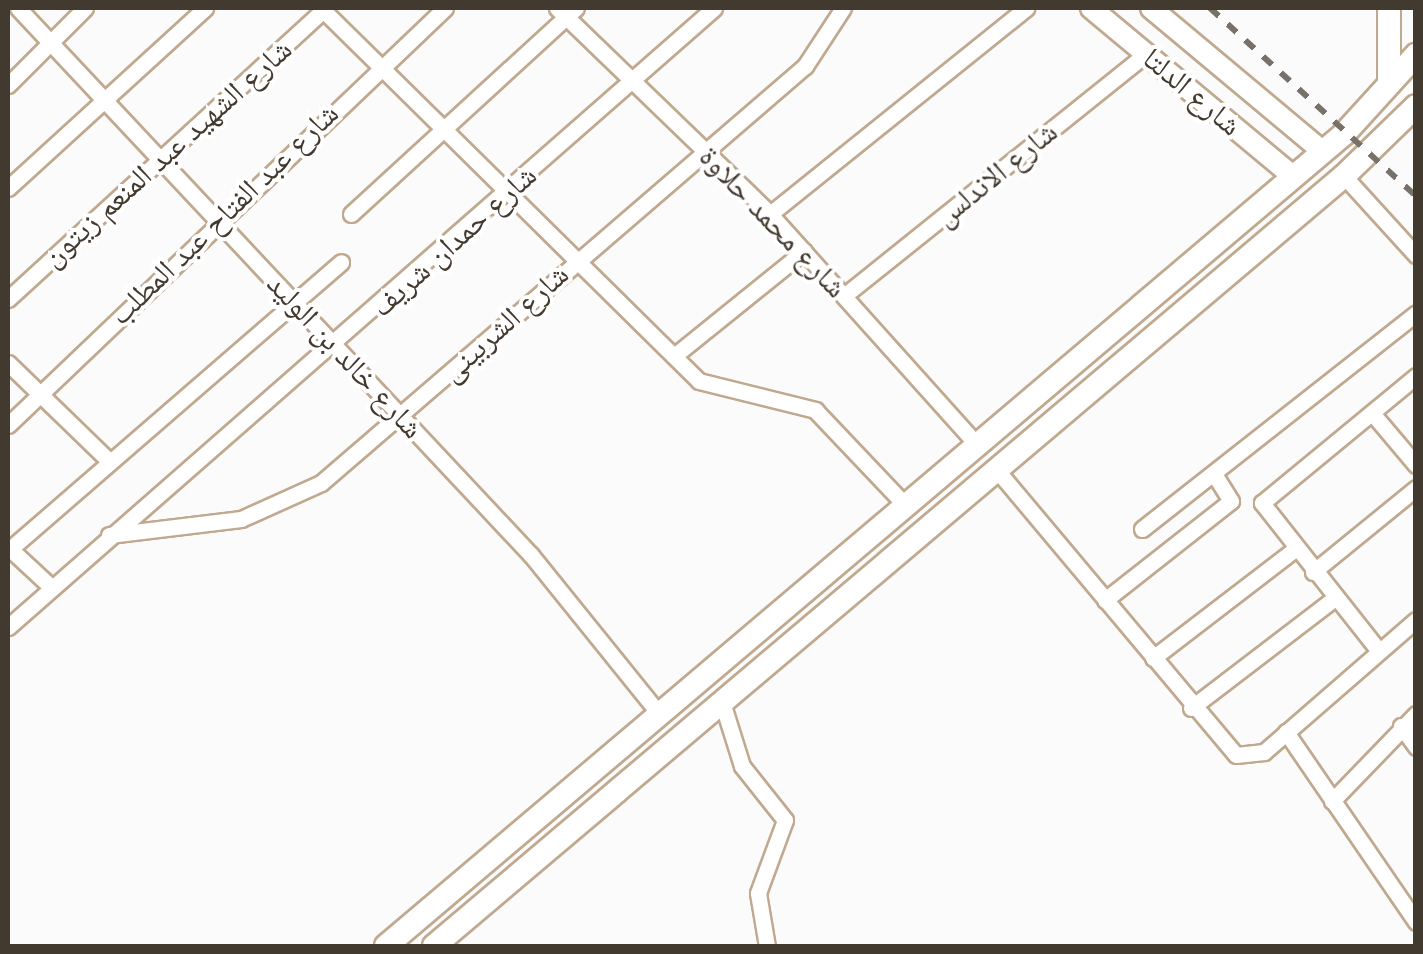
<!DOCTYPE html>
<html>
<head>
<meta charset="utf-8">
<style>
  body { margin:0 }
  #map { position:relative; width:1423px; height:954px; overflow:hidden; background:#fbfbfb; font-family:Montserrat,"Noto Naskh Arabic",sans-serif }
  div>[style] { position:absolute }
  .roads { filter:drop-shadow(2px 0 #c0a98f) drop-shadow(-2px 0 #c0a98f) drop-shadow(0 2px #c0a98f) drop-shadow(0 -2px #c0a98f) }
  .minor>* { height:15px; margin:-7.5px; padding:0 7.5px; transform-origin:7.5px; border-radius:7.5px; background:#fff }
  .tertiary>* { height:20px; margin:-10px; padding:0 10px; transform-origin:10px; border-radius:10px; background:#fff }
  .secondary>* { height:22px; margin:-11px; padding:0 11px; transform-origin:11px; border-radius:11px; background:#fff }
  .rail>* { height:6px; margin-top:-3px; transform-origin:0; background:repeating-linear-gradient(90deg,#777169 0 12px,transparent 0 24px) }
  span { translate:-50% -50%; white-space:nowrap; text-align:center; line-height:1.15; -webkit-text-stroke:8px #fff; paint-order:stroke }
  .street-label { font-size:30px; color:#433a2f }
  .frame { position:absolute; inset:0; border:10px solid #433a2f; pointer-events:none }
</style>
</head>
<body>
<div id="map">
  <div class="roads">
    <div class="minor">
      <i style="left:18px;top:8px;width:750px;rotate:46.84deg"></i>
      <i style="left:531px;top:555px;width:206px;rotate:51.1deg"></i>
      <i style="left:321px;top:8px;width:531px;rotate:44.62deg"></i>
      <i style="left:699px;top:381px;width:120px;rotate:14deg"></i>
      <i style="left:815px;top:410px;width:134px;rotate:46.5deg"></i>
      <i style="left:557px;top:8px;width:296px;rotate:44deg"></i>
      <i style="left:770px;top:214px;width:313px;rotate:48.1deg"></i>
      <i style="left:8px;top:85px;width:109px;rotate:-45deg"></i>
      <i style="left:1344px;top:176px;width:107px;rotate:47.7deg"></i>
      <i style="left:8px;top:188px;width:267px;rotate:-42.4deg"></i>
      <i style="left:351px;top:214px;width:305px;rotate:-42.5deg"></i>
      <i style="left:770px;top:214px;width:329px;rotate:-38.8deg"></i>
      <i style="left:845px;top:295px;width:386px;rotate:-38.7deg"></i>
      <i style="left:8px;top:299px;width:431px;rotate:-42.5deg"></i>
      <i style="left:674px;top:356px;width:167px;rotate:-38.9deg"></i>
      <i style="left:8px;top:363px;width:142px;rotate:44.1deg"></i>
      <i style="left:1372px;top:413px;width:68px;rotate:49.8deg"></i>
      <i style="left:8px;top:425px;width:604px;rotate:-43.66deg"></i>
      <i style="left:996px;top:469px;width:373px;rotate:50deg"></i>
      <i style="left:1236px;top:755px;width:28px;rotate:-6deg"></i>
      <i style="left:1264px;top:752px;width:201px;rotate:-41deg"></i>
      <i style="left:1142px;top:529px;width:349px;rotate:-38.2deg"></i>
      <i style="left:109px;top:535px;width:133px;rotate:-6.9deg"></i>
      <i style="left:241px;top:519px;width:88px;rotate:-24.2deg"></i>
      <i style="left:321px;top:483px;width:639px;rotate:-40.75deg"></i>
      <i style="left:805px;top:66px;width:69px;rotate:-56.8deg"></i>
      <i style="left:8px;top:547px;width:57px;rotate:42.9deg"></i>
      <i style="left:10px;top:549px;width:438px;rotate:-40.9deg"></i>
      <i style="left:1313px;top:572px;width:133px;rotate:-39.2deg"></i>
      <i style="left:1105px;top:600px;width:160px;rotate:-38.2deg"></i>
      <i style="left:1231px;top:501px;width:31px;rotate:-122deg"></i>
      <i style="left:8px;top:627px;width:939px;rotate:-41.24deg"></i>
      <i style="left:1379px;top:651px;width:189px;rotate:-128.3deg"></i>
      <i style="left:1262px;top:503px;width:200px;rotate:-39.5deg"></i>
      <i style="left:1153px;top:658px;width:178px;rotate:-37.5deg"></i>
      <i style="left:722px;top:702px;width:67px;rotate:72.6deg"></i>
      <i style="left:742px;top:766px;width:69px;rotate:51.5deg"></i>
      <i style="left:785px;top:820px;width:78px;rotate:110.3deg"></i>
      <i style="left:758px;top:893px;width:54px;rotate:80.4deg"></i>
      <i style="left:1191px;top:708px;width:181px;rotate:-37.4deg"></i>
      <i style="left:1401px;top:726px;width:26px;rotate:54deg"></i>
      <i style="left:1286px;top:732px;width:230px;rotate:55.6deg"></i>
      <i style="left:1332px;top:801px;width:121px;rotate:-46deg"></i>
    </div>
    <div class="tertiary">
      <i style="left:1091px;top:8px;width:264px;rotate:39.8deg"></i>
      <i style="left:1151px;top:8px;width:224px;rotate:39.9deg"></i>
    </div>
    <div class="secondary">
      <i style="left:1389px;top:8px;width:76px;rotate:90deg"></i>
      <i style="left:386px;top:946px;width:1256px;rotate:-40.28deg"></i>
      <i style="left:1344px;top:134px;width:107px;rotate:-47.7deg"></i>
      <i style="left:434px;top:946px;width:1192px;rotate:-40.24deg"></i>
      <i style="left:1344px;top:176px;width:100px;rotate:-44.2deg"></i>
    </div>
  </div>
  <div class="rail">
    <i style="left:1210px;top:8px;width:279px;rotate:42.4deg"></i>
  </div>
  <div class="street-label">
    <span style="left:1192px;top:92px;rotate:40deg">شارع الدلتا</span>
    <span style="left:167px;top:153px;rotate:-42deg">شارع الشهيد عبد المنعم زيتون</span>
    <span style="left:996px;top:174px;rotate:-39deg">شارع الاندلس</span>
    <span style="left:224px;top:214px;rotate:-44deg">شارع عبد الفتاح عبد المطلب</span>
    <span style="left:773px;top:222px;rotate:46deg">شارع محمد حلاوة</span>
    <span style="left:454px;top:241px;rotate:-42deg">شارع حمدان شريف</span>
    <span style="left:505px;top:323px;rotate:-42deg">شارع الشربينى</span>
    <span style="left:345px;top:356px;rotate:47deg">شارع خالد بن الوليد</span>
  </div>
  <div class="frame"></div>
</div>
</body>
</html>
